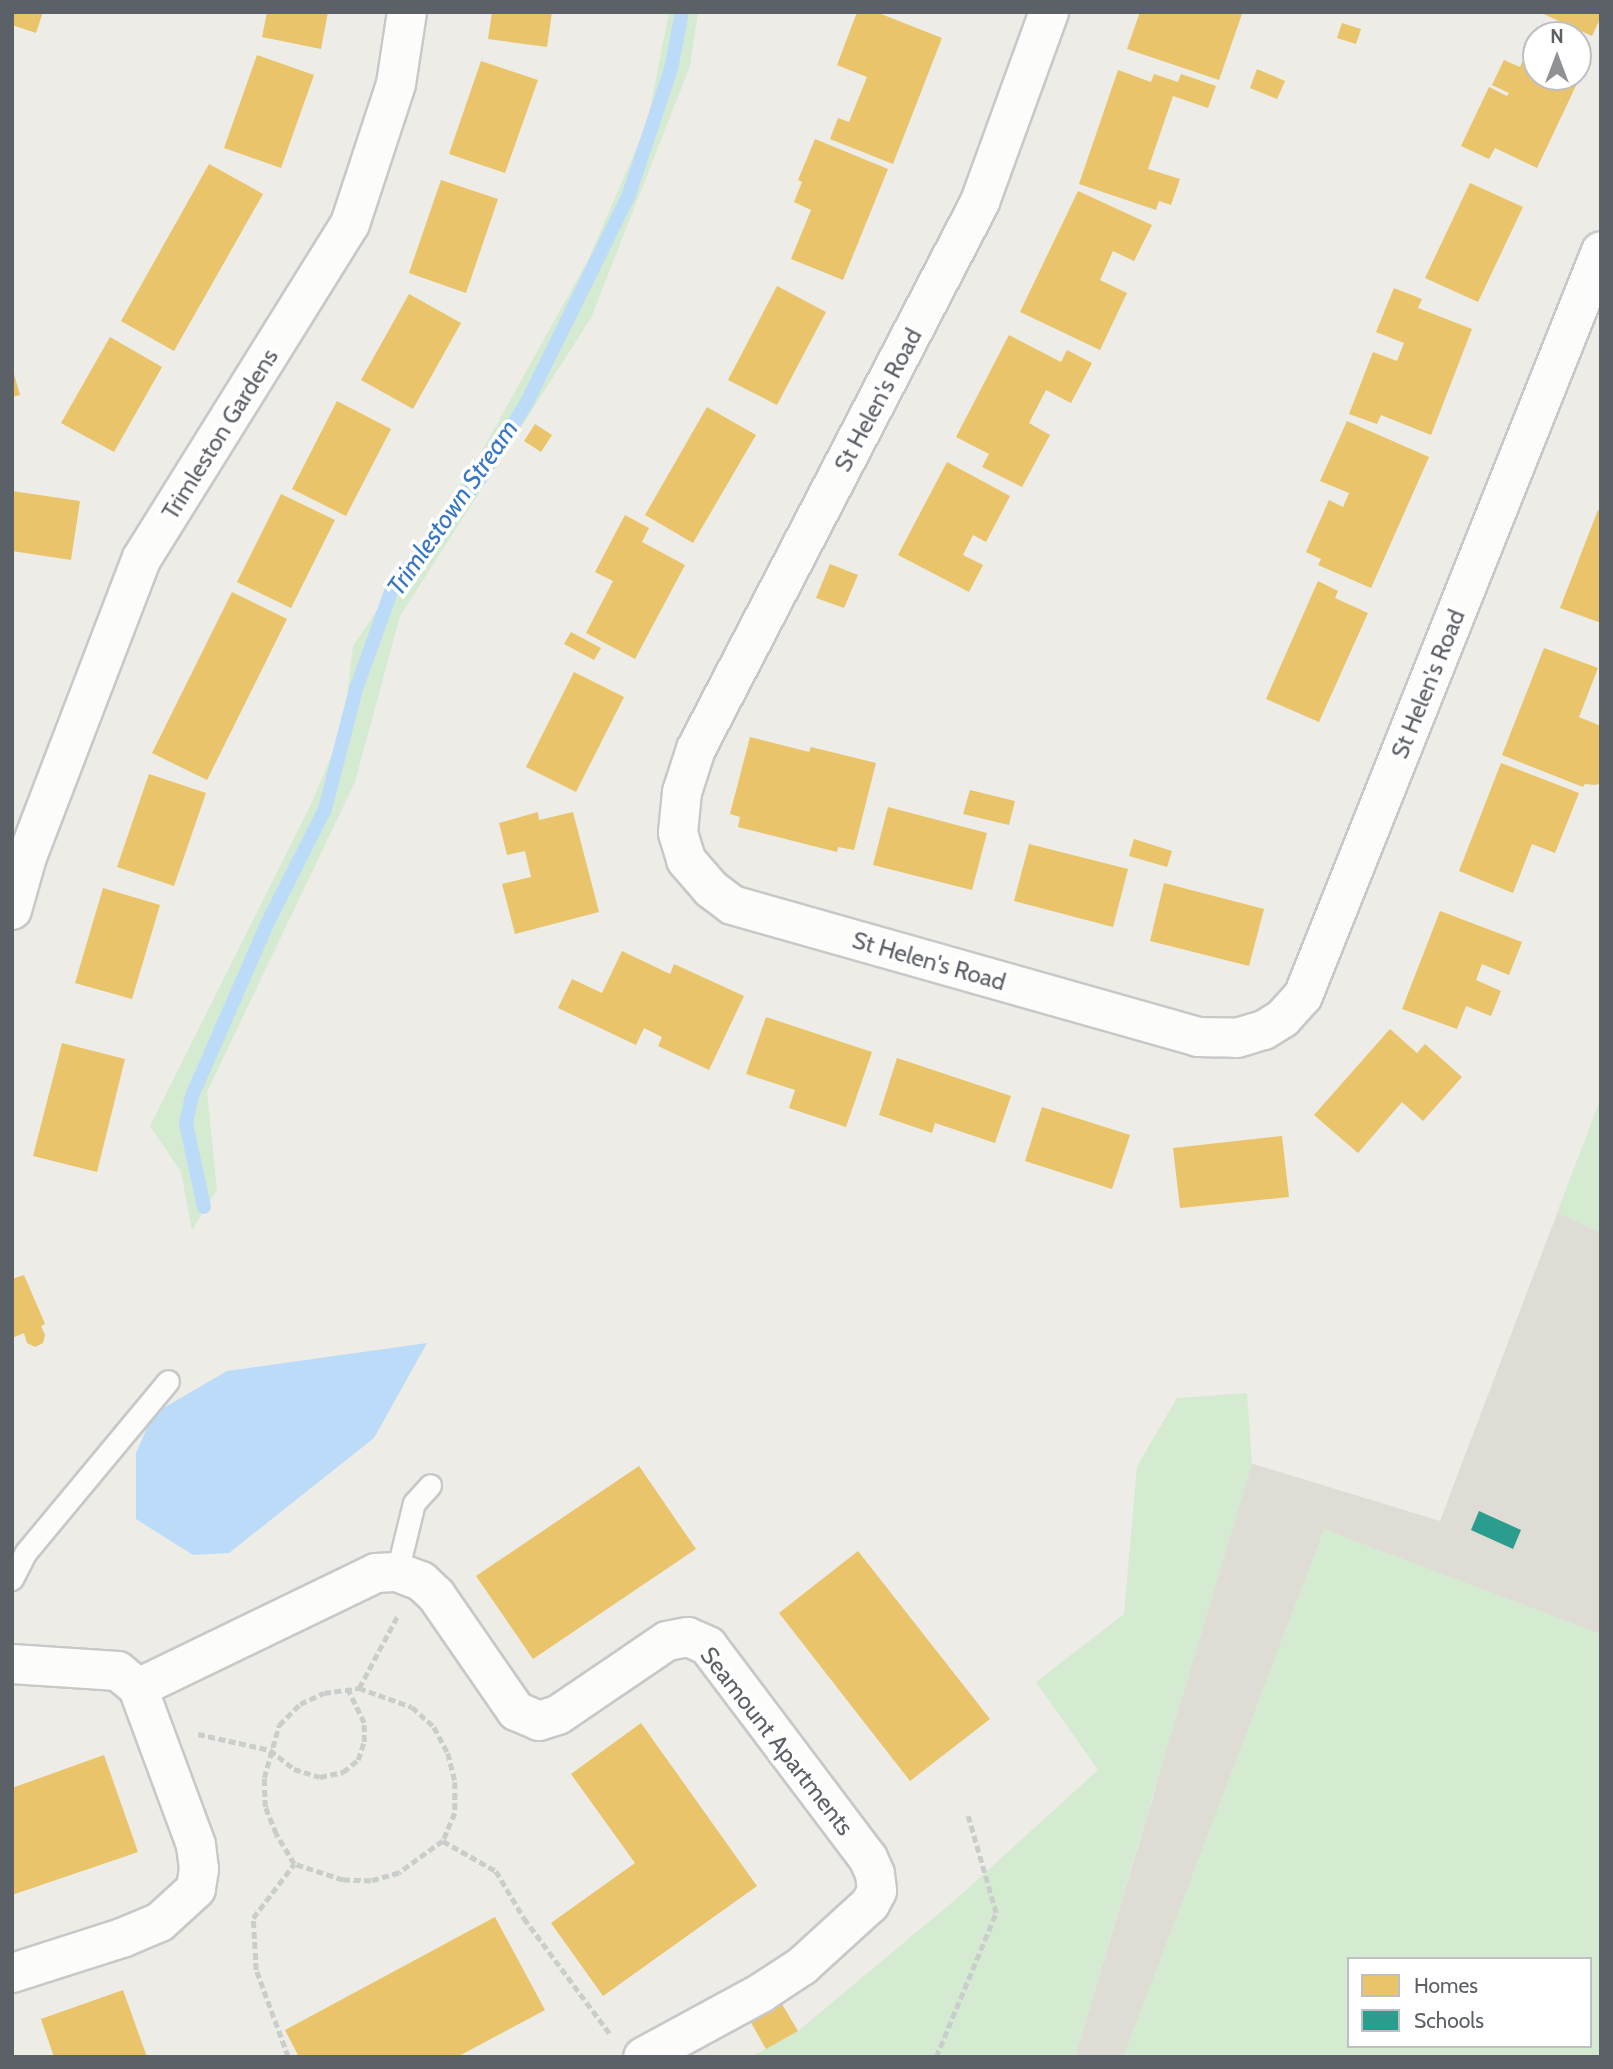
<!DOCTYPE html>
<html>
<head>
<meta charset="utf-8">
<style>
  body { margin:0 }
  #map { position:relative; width:1613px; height:2069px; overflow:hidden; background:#edece7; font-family:Cabin,sans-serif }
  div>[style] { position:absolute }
  .education>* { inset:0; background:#dedcd5 }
  .green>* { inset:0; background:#d4ebd2 }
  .water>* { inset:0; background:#bbdbf8 }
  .homes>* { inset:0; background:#e9c46a }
  .schools>* { inset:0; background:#2a9d8f }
  .stream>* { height:14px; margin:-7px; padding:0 7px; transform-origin:7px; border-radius:7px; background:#bbdbf8 }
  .path>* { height:4.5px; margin-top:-2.25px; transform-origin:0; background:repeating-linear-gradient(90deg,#c9cecb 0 7px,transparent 0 10.5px) }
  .roads { filter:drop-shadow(2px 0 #c8c8c8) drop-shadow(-2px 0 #c8c8c8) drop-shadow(0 2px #c8c8c8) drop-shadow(0 -2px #c8c8c8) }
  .service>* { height:21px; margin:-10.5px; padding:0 10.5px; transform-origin:10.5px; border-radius:10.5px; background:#fcfcfb }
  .minor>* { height:38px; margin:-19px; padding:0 19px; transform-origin:19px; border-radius:19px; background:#fcfcfb }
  span { translate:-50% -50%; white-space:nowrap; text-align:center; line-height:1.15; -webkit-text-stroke:7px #fff; paint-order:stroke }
  .street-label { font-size:24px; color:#5c6067 }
  .water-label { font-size:26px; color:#3977c6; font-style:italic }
  .frame { position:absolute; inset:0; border:14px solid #5c6067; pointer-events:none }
  .legend { position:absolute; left:1347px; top:1957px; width:245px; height:91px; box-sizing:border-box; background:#fff; border:2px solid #bebfc2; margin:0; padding:9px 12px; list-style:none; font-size:21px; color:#5c6067 }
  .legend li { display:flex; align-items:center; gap:14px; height:35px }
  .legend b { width:35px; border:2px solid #bebfc2 }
  .north { position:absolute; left:1522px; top:21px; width:70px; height:70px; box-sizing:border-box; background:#fff; border:2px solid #bebfc2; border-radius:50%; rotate:0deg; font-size:19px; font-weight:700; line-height:28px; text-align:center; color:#5c6067 }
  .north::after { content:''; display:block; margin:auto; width:24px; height:32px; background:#8f9194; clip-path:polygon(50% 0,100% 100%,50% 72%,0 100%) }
</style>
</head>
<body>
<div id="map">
  <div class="education">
    <i style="clip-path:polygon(evenodd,1601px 1098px,1601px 2057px,1075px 2057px,1156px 1787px,1224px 1455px,1440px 1521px,1601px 1098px,1349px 1959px,1590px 1959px,1590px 2046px,1349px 2046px,1349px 1959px)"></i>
  </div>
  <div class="green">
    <i style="clip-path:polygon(669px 12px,698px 12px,690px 66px,591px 318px,400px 616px,355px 782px,207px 1092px,217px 1189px,192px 1230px,181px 1172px,150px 1126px,312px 802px,343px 728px,353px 646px,473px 467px,588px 260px,647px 124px)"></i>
    <i style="clip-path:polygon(1601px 1098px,1601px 1233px,1557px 1213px)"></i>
    <i style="clip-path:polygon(1247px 1393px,1252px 1464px,1075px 2057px,751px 2057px,798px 2031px,956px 1899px,1098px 1770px,1036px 1682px,1124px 1614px,1137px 1466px,1177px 1398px)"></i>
    <i style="clip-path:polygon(evenodd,1324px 1529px,1601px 1634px,1601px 2057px,1123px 2057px,1324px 1529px,1349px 1959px,1590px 1959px,1590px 2046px,1349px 2046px,1349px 1959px)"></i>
  </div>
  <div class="water">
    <i style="clip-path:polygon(427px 1343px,374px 1438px,229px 1553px,193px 1555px,136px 1519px,136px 1453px,153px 1414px,227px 1371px)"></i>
  </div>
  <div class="homes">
    <i style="clip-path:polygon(12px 12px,43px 12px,36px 33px,12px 25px)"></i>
    <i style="clip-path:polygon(267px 12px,328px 12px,321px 49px,262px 37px)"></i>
    <i style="clip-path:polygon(492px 12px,552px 12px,547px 47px,488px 39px)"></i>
    <i style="clip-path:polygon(857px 12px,876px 12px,942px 38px,893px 164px,830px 139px,838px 118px,849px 122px,867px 77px,837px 65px)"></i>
    <i style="clip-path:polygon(1140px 12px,1242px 14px,1219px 80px,1127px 49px)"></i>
    <i style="clip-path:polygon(1539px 12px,1601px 12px,1601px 17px,1592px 36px)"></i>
    <i style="clip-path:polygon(1342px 23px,1361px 29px,1356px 44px,1337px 38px)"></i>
    <i style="clip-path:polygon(1529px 48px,1536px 51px,1536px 77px,1578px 77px,1578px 71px,1582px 73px,1537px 168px,1495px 148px,1489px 159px,1461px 146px,1489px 87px,1507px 96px,1509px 93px,1492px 85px,1504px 60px,1520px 67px)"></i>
    <i style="clip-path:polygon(257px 55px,314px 75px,281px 168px,224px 148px)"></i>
    <i style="clip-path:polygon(481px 61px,538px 80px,505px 173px,449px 154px)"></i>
    <i style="clip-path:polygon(1257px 69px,1285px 81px,1277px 99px,1250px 88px)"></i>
    <i style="clip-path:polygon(1118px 70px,1151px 82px,1154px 74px,1178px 82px,1181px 74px,1216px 86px,1208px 108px,1173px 96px,1148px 169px,1180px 179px,1171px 205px,1159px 201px,1156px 210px,1079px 184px)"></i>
    <i style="clip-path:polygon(815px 139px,888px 169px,843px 280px,791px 259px,811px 210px,794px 202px,802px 182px,798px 180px)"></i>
    <i style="clip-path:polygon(209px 164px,263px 194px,174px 351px,121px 321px)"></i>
    <i style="clip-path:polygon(441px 180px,498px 199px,466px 293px,409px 273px)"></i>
    <i style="clip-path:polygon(1470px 183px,1523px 207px,1478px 302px,1425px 278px)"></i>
    <i style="clip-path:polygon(1078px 191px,1152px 225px,1134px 261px,1113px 251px,1100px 280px,1127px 293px,1100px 350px,1020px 312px)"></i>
    <i style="clip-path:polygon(777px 286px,826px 312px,777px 405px,728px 380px)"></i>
    <i style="clip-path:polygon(1394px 288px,1422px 299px,1418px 308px,1472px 329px,1431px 435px,1381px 415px,1377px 424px,1349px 414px,1373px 352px,1397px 361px,1404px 343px,1376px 332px)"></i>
    <i style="clip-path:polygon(409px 294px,461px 323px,413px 409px,361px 380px)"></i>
    <i style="clip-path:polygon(1009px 335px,1061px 362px,1067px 350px,1092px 363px,1071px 403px,1046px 390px,1029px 423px,1050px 435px,1022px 487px,982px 467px,989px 454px,956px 437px)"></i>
    <i style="clip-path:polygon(110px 337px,162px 367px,114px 452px,61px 423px)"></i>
    <i style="clip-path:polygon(12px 367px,20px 395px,12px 397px)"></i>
    <i style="clip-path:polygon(337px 401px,391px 429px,346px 516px,292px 489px)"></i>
    <i style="clip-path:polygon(707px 407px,756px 435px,693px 543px,645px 515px)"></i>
    <i style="clip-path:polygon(1347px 421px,1429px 457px,1371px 588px,1318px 565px,1321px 559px,1306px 552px,1329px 500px,1343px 507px,1349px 493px,1320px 481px)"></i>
    <i style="clip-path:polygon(535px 424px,552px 435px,541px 452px,524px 441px)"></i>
    <i style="clip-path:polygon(947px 462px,1010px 496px,986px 542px,973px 535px,963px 555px,983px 565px,969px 592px,898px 555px)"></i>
    <i style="clip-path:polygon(12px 491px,80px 501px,71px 560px,12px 551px)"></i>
    <i style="clip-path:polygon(281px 494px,335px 520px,291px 608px,237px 582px)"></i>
    <i style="clip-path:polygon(1598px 510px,1601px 511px,1601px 623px,1560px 608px)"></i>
    <i style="clip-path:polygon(625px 515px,649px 528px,642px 542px,685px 565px,635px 659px,586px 633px,613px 581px,595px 572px)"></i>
    <i style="clip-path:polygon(830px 564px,858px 575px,844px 608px,816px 598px)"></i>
    <i style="clip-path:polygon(1318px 581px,1338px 591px,1335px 598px,1368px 613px,1319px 722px,1266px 699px)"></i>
    <i style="clip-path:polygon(232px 592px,287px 619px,207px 780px,152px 753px)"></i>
    <i style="clip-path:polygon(571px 632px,601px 648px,594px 660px,564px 644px)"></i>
    <i style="clip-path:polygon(1544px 648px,1598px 668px,1579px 717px,1601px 726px,1601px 783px,1595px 785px,1585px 784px,1583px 787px,1502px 755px)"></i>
    <i style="clip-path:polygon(574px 672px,624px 697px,576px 792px,526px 767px)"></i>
    <i style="clip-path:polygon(750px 737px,809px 752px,811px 747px,876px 763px,854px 850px,838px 847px,837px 852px,738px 827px,740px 817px,730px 814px)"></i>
    <i style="clip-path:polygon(1501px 763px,1579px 793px,1555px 853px,1532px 844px,1513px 893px,1459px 871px)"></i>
    <i style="clip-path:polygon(149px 774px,206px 793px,174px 886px,117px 867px)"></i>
    <i style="clip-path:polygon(970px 790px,1015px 801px,1009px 825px,963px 814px)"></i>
    <i style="clip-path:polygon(888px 807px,987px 833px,972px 890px,873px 865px)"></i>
    <i style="clip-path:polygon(538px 812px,539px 820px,573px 812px,599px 912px,515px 934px,502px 884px,531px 877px,525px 851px,507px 855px,499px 823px)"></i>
    <i style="clip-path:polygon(1134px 839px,1172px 851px,1167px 867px,1129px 856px)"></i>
    <i style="clip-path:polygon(1029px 844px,1128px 869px,1113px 927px,1014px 901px)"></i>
    <i style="clip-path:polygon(1164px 883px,1264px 909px,1249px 966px,1150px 941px)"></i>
    <i style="clip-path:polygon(103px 888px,160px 905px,132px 999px,75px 983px)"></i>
    <i style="clip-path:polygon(1440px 911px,1522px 942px,1509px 975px,1482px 964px,1476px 980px,1501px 991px,1491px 1016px,1466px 1006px,1457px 1029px,1402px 1009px)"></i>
    <i style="clip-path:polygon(622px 951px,670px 974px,674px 964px,744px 996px,709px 1070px,658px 1046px,662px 1037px,644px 1028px,636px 1045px,558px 1008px,572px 979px,602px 993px)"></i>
    <i style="clip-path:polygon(766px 1017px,872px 1052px,846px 1127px,789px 1108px,795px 1090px,746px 1074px)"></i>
    <i style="clip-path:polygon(1390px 1029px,1417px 1053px,1425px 1044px,1462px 1077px,1423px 1121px,1402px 1102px,1358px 1153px,1314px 1115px)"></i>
    <i style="clip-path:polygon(62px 1043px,125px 1059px,97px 1172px,33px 1156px)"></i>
    <i style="clip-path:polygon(897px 1058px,1011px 1096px,995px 1143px,935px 1123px,932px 1133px,879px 1115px)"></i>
    <i style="clip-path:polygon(1042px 1107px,1130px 1135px,1112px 1189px,1025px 1161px)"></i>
    <i style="clip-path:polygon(1282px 1136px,1289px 1197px,1180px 1208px,1173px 1148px)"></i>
    <i style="clip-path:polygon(24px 1275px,45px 1324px,41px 1326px,45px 1335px,43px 1343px,35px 1347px,27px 1343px,24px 1333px,12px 1338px,12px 1279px)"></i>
    <i style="clip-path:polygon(639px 1466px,696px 1549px,533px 1659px,476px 1576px)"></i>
    <i style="clip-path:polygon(858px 1551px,990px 1719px,910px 1781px,779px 1613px)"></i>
    <i style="clip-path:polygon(641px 1723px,757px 1886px,603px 1996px,551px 1923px,635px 1863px,571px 1774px)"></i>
    <i style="clip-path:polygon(104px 1755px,138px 1852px,12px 1895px,12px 1788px)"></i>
    <i style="clip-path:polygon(495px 1917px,545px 2010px,457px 2057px,299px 2057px,285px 2030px)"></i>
    <i style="clip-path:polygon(123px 1990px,147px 2057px,54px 2057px,41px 2019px)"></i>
    <i style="clip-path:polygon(780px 2001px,798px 2031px,766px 2049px,749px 2019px)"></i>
  </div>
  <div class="schools">
    <i style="clip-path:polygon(1479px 1511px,1521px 1530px,1513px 1549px,1471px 1530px)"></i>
  </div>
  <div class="stream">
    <i style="left:204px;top:1207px;width:85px;rotate:-102.2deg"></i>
    <i style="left:186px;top:1124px;width:29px;rotate:-78deg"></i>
    <i style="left:192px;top:1096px;width:190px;rotate:-66.4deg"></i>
    <i style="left:268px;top:922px;width:127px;rotate:-63.2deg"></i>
    <i style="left:325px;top:809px;width:124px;rotate:-75.5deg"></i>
    <i style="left:356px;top:689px;width:106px;rotate:-70.2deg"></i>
    <i style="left:392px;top:589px;width:147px;rotate:-51.6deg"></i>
    <i style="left:483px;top:474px;width:84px;rotate:-58.6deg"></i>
    <i style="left:527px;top:402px;width:229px;rotate:-63.8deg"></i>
    <i style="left:628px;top:197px;width:135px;rotate:-71.4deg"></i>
    <i style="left:671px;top:69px;width:58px;rotate:-79.1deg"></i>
  </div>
  <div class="path">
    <i style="left:359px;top:1688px;width:56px;rotate:19.7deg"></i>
    <i style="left:412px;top:1707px;width:30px;rotate:42deg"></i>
    <i style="left:434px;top:1727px;width:30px;rotate:62deg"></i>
    <i style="left:448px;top:1753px;width:30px;rotate:76deg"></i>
    <i style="left:455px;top:1782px;width:31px;rotate:90deg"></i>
    <i style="left:455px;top:1813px;width:30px;rotate:113deg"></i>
    <i style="left:443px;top:1841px;width:54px;rotate:144deg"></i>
    <i style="left:399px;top:1873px;width:29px;rotate:164deg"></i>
    <i style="left:371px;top:1881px;width:28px;rotate:-178deg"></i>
    <i style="left:343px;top:1880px;width:52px;rotate:-161.9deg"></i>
    <i style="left:294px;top:1864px;width:35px;rotate:-121deg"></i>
    <i style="left:276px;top:1834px;width:29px;rotate:-112deg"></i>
    <i style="left:265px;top:1807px;width:29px;rotate:-92deg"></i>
    <i style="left:264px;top:1778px;width:55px;rotate:-74.2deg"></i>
    <i style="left:279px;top:1725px;width:30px;rotate:-45deg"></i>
    <i style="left:300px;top:1704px;width:26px;rotate:-25deg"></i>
    <i style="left:324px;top:1693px;width:35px;rotate:-8deg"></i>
    <i style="left:359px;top:1688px;width:83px;rotate:-61.9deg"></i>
    <i style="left:198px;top:1734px;width:74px;rotate:12.5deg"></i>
    <i style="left:270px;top:1750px;width:31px;rotate:38deg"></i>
    <i style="left:294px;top:1769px;width:27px;rotate:17deg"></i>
    <i style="left:320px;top:1777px;width:24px;rotate:-12deg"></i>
    <i style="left:343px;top:1772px;width:19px;rotate:-39deg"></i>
    <i style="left:358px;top:1760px;width:19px;rotate:-72deg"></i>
    <i style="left:364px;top:1742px;width:19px;rotate:-90deg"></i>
    <i style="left:364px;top:1723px;width:37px;rotate:-116deg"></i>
    <i style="left:443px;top:1841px;width:61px;rotate:29.5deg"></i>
    <i style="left:496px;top:1871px;width:55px;rotate:59.2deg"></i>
    <i style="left:524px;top:1918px;width:146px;rotate:53.4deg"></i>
    <i style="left:288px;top:2057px;width:93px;rotate:-110.2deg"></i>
    <i style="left:256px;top:1970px;width:52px;rotate:-93.3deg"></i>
    <i style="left:253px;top:1918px;width:68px;rotate:-52.8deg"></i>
    <i style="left:936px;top:2057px;width:156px;rotate:-67.4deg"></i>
    <i style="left:996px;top:1913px;width:101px;rotate:-106.1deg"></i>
  </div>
  <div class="roads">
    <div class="service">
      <i style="left:397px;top:1572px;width:71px;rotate:-76.2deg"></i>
      <i style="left:414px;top:1503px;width:24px;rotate:-48deg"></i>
      <i style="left:12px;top:1579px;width:30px;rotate:-63deg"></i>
      <i style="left:26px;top:1552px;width:222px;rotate:-50.3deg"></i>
    </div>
    <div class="minor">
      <i style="left:1049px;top:12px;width:202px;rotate:110deg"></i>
      <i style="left:980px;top:202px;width:616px;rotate:117.44deg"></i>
      <i style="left:696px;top:749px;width:45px;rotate:108deg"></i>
      <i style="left:682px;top:792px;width:41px;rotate:95.6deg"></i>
      <i style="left:678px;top:833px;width:28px;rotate:73deg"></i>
      <i style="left:686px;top:860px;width:38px;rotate:49deg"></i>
      <i style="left:711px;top:889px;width:26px;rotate:37deg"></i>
      <i style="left:732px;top:905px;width:484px;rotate:15.8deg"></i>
      <i style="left:1198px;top:1037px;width:39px;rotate:1deg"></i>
      <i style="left:1237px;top:1038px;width:28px;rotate:-17deg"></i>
      <i style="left:1264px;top:1030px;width:22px;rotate:-32deg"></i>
      <i style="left:1283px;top:1018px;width:30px;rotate:-48deg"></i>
      <i style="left:1303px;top:996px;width:802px;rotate:-68.2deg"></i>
      <i style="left:12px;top:910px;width:55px;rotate:-74.2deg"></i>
      <i style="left:27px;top:857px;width:320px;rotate:-69deg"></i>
      <i style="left:142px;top:558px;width:393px;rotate:-58.1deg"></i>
      <i style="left:350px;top:224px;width:147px;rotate:-71.8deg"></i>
      <i style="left:396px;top:84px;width:73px;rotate:-81.3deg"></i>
      <i style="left:12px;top:1664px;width:106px;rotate:3.8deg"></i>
      <i style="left:118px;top:1671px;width:26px;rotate:40deg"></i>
      <i style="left:138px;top:1688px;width:167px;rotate:69.7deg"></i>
      <i style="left:196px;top:1845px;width:24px;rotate:83deg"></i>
      <i style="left:199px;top:1869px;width:20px;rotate:99deg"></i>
      <i style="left:196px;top:1889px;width:49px;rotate:137.5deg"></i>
      <i style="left:160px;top:1922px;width:41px;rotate:157.2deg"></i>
      <i style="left:122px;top:1938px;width:115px;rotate:162.3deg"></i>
      <i style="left:138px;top:1688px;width:264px;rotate:-25.8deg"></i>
      <i style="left:376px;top:1573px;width:21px;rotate:-3deg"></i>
      <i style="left:397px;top:1572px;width:26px;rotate:21deg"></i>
      <i style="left:421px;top:1581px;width:21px;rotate:43deg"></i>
      <i style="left:436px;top:1595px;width:141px;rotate:55.4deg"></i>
      <i style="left:516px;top:1711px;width:25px;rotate:23deg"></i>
      <i style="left:539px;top:1721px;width:20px;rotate:-18deg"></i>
      <i style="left:558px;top:1715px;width:132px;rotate:-34.2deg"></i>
      <i style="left:667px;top:1641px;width:21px;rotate:-11deg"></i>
      <i style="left:688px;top:1637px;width:22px;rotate:24deg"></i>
      <i style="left:708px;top:1646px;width:266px;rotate:53deg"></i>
      <i style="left:868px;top:1858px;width:17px;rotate:66deg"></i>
      <i style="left:875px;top:1874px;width:17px;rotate:83deg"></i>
      <i style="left:877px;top:1891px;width:15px;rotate:118deg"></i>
      <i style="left:870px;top:1904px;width:92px;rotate:137.6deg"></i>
      <i style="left:802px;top:1966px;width:49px;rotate:146.6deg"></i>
      <i style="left:761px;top:1993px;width:134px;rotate:151.5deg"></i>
    </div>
  </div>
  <div class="street-label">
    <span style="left:878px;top:400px;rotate:-62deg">St Helen's Road</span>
    <span style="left:220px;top:434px;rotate:-58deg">Trimleston Gardens</span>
    <span style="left:1428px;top:684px;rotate:-68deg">St Helen's Road</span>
    <span style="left:929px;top:961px;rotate:16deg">St Helen's Road</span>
    <span style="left:777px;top:1741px;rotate:52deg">Seamount Apartments</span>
  </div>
  <div class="water-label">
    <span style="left:453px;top:508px;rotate:-55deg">Trimlestown Stream</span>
  </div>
  <div class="frame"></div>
  <ul class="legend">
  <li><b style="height:19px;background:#e9c46a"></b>Homes</li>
  <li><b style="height:19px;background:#2a9d8f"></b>Schools</li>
  </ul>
  <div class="north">N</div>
</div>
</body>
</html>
